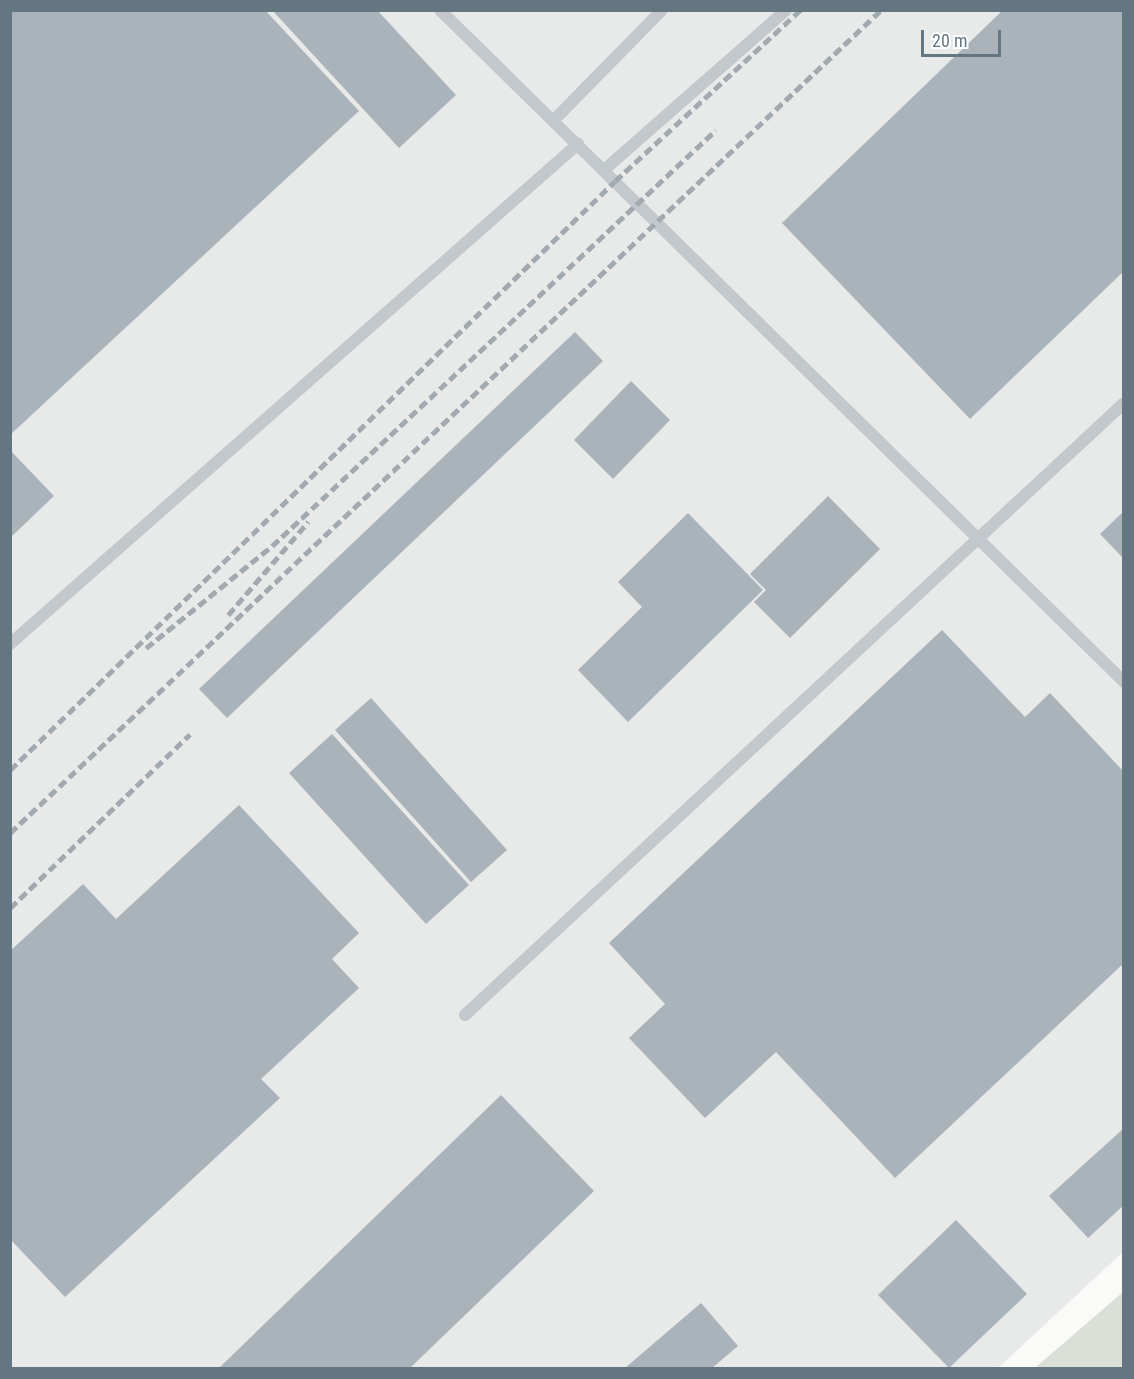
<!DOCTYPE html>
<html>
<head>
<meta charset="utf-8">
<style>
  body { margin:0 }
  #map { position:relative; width:1134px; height:1379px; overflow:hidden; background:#fafaf8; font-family:"Roboto Condensed",sans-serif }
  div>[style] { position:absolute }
  .built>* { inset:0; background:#e8e9e9 }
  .green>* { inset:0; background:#dadfd7 }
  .building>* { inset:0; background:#aab3b9 }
  .lane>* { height:12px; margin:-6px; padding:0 6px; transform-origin:6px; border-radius:6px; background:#c3c8cc }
  .rail>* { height:4.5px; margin-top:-2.25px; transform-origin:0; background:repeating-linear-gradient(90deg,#a2aab0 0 9px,transparent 0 13.5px) }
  span { translate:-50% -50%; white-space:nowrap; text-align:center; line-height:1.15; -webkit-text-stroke:6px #fff; paint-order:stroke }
  .frame { position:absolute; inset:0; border:12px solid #657683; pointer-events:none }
  .scale { position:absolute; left:921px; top:30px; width:80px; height:27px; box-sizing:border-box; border:3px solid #657683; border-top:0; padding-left:8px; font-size:18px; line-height:21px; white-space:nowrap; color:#657683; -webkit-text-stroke:4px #fff; paint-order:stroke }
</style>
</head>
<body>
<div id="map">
  <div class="built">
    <i style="clip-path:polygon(10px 11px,1123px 11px,1123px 1252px,998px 1368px,11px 1368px)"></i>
  </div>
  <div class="green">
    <i style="clip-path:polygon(1123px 1292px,1123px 1368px,1037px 1368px,1036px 1367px)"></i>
  </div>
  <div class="building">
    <i style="clip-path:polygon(10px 10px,265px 10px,359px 111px,10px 435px)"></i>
    <i style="clip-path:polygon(272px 10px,377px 10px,456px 95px,399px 148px)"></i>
    <i style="clip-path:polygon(1003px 10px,1124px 10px,1124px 271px,970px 419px,782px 223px)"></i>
    <i style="clip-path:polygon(575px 332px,603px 361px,227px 718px,199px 689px)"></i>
    <i style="clip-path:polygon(631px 381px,670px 420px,613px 479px,574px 440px)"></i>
    <i style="clip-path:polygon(10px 450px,54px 496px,10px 538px)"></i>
    <i style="clip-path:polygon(828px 496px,880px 549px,790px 638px,754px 602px,766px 590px,750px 574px)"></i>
    <i style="clip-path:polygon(1124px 511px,1124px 559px,1100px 534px)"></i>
    <i style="clip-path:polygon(688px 513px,763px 590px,628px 722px,578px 670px,642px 607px,618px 582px)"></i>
    <i style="clip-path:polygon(942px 630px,1025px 717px,1050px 693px,1124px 772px,1124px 963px,895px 1178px,776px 1052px,705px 1118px,629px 1038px,665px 1004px,609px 943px)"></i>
    <i style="clip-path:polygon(371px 698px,507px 850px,471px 882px,335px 730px)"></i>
    <i style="clip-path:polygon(332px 734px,469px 885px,426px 924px,289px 773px)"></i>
    <i style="clip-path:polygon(239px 805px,359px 933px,332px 959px,359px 988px,261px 1079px,280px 1098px,65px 1297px,10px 1239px,10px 951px,83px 884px,116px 919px)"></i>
    <i style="clip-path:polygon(501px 1095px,594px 1191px,410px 1368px,219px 1368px)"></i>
    <i style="clip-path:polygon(1124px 1128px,1124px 1205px,1088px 1238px,1049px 1196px)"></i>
    <i style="clip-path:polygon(956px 1220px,1027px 1294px,949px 1368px,878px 1295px)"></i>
    <i style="clip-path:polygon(701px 1303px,738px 1346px,712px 1368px,625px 1368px)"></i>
  </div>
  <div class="lane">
    <i style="left:440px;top:10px;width:959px;rotate:44.49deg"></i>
    <i style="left:554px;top:120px;width:154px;rotate:-45.5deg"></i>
    <i style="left:604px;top:170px;width:242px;rotate:-41.3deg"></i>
    <i style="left:10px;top:644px;width:757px;rotate:-41.36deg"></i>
    <i style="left:465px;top:1015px;width:899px;rotate:-42.88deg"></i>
  </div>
  <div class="rail">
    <i style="left:228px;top:615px;width:123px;rotate:-49.3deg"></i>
    <i style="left:146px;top:648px;width:162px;rotate:-39deg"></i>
    <i style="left:272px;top:546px;width:608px;rotate:-43.14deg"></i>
    <i style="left:10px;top:770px;width:844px;rotate:-44.23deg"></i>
    <i style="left:615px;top:181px;width:252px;rotate:-42.7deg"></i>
    <i style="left:10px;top:833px;width:1198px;rotate:-43.38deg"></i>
    <i style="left:10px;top:908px;width:250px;rotate:-44deg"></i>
  </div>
  <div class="frame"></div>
  <div class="scale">20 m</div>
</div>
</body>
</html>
